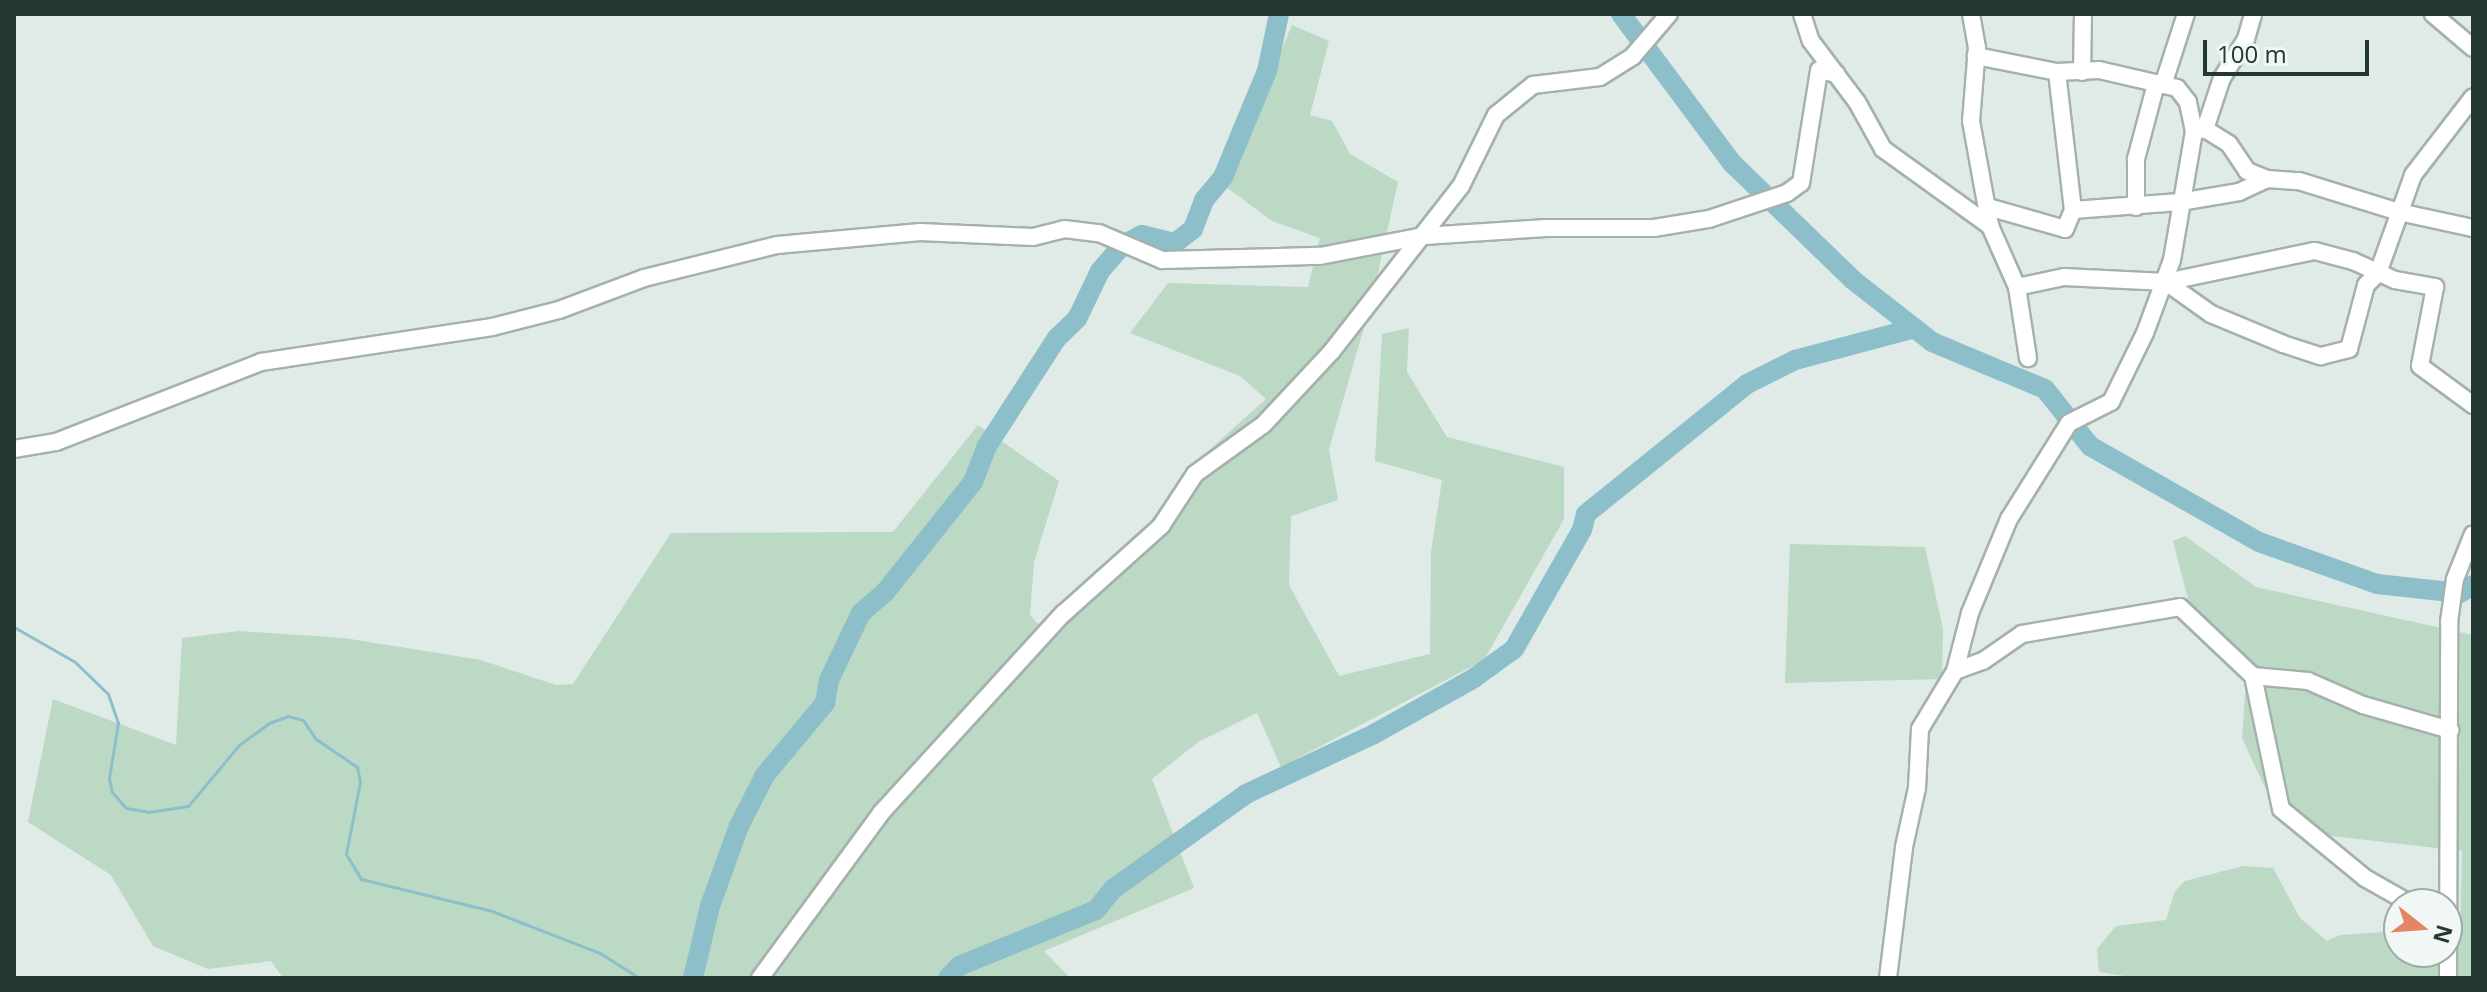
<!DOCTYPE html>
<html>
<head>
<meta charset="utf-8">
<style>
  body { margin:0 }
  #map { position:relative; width:2487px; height:992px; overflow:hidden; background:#e0eae6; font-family:"Open Sans",sans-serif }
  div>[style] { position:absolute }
  .green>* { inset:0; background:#bbd9c4 }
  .stream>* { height:3px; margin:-1.5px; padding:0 1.5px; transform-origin:1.5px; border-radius:1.5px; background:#8dbfca }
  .river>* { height:20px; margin:-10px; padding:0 10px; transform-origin:10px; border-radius:10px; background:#8dbfca }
  .roads { filter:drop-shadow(2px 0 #a4b1ad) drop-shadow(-2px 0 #a4b1ad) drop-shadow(0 2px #a4b1ad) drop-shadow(0 -2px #a4b1ad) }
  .minor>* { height:16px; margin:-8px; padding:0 8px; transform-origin:8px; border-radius:8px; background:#fff }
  span { translate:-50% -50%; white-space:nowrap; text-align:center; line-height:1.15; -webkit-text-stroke:6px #f0f7f4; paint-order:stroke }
  .frame { position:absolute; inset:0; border:16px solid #233833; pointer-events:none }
  .north { position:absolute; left:2383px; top:888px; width:80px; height:80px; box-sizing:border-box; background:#f0f7f4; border:2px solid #9eaba7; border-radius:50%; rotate:107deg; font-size:22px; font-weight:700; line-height:32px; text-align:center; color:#233833 }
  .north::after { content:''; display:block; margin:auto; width:28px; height:36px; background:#e48664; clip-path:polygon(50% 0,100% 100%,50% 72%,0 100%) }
  .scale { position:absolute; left:2203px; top:40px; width:166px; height:36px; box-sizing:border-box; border:4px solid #233833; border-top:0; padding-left:10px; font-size:24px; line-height:28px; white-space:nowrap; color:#233833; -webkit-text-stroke:6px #f0f7f4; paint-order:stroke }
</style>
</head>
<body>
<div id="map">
  <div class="green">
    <i style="clip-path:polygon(1292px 25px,1329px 41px,1310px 115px,1332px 121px,1350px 154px,1398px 182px,1373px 296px,1329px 449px,1338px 500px,1291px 516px,1289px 585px,1339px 676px,1430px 654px,1431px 552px,1442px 480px,1375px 461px,1382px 334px,1409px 328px,1407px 372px,1447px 437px,1564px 467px,1564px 519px,1484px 660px,1281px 767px,1257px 713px,1198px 742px,1152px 779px,1194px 888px,1044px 951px,1070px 978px,283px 978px,271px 961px,208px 969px,153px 946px,111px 875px,28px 822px,53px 699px,176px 745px,182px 638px,239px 631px,344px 638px,481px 660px,556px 685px,573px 684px,671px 533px,893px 532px,978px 425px,1059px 481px,1034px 562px,1030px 615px,1039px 625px,1138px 539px,1186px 471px,1266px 399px,1240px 376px,1130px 333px,1168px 283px,1308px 287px,1320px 238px,1272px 221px,1225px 186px)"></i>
    <i style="clip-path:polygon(2185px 536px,2256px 587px,2473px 635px,2473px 978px,2138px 978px,2099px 972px,2097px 949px,2116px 926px,2166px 920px,2175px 891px,2185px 881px,2243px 866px,2273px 868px,2300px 918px,2327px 941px,2340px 935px,2399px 931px,2399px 952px,2447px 952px,2447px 928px,2460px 927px,2462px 851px,2332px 836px,2281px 822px,2242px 738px,2247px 667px,2190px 607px,2173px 541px)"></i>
    <i style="clip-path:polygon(1790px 544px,1925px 547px,1943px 629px,1942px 679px,1785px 683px)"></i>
  </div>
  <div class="stream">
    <i style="left:14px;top:627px;width:70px;rotate:29.8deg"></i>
    <i style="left:75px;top:662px;width:46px;rotate:44.1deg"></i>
    <i style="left:108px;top:694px;width:31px;rotate:71deg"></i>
    <i style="left:118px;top:723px;width:56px;rotate:99.3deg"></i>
    <i style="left:109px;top:778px;width:14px;rotate:78deg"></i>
    <i style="left:112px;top:792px;width:21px;rotate:49deg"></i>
    <i style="left:126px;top:808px;width:22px;rotate:10deg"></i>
    <i style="left:148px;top:812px;width:40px;rotate:-8.5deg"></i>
    <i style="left:188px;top:806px;width:80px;rotate:-50.1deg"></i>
    <i style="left:239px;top:745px;width:37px;rotate:-36deg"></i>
    <i style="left:269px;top:723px;width:20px;rotate:-20deg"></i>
    <i style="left:288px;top:716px;width:16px;rotate:15deg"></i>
    <i style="left:303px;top:720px;width:23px;rotate:56deg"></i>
    <i style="left:316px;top:739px;width:50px;rotate:34.3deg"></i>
    <i style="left:357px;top:767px;width:15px;rotate:79deg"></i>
    <i style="left:360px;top:782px;width:73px;rotate:101deg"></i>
    <i style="left:346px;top:854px;width:29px;rotate:59deg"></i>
    <i style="left:361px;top:879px;width:135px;rotate:13.7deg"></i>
    <i style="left:492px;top:911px;width:116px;rotate:21.3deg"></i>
    <i style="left:600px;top:953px;width:46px;rotate:32.7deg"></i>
  </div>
  <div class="river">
    <i style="left:1621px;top:14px;width:187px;rotate:53.3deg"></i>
    <i style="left:1733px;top:164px;width:167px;rotate:44deg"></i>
    <i style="left:1853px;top:280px;width:100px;rotate:38.1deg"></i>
    <i style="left:1932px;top:342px;width:122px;rotate:22.6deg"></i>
    <i style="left:2045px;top:389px;width:73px;rotate:51.7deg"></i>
    <i style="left:2090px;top:446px;width:194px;rotate:29.6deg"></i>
    <i style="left:2259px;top:542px;width:125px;rotate:19.6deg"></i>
    <i style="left:2377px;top:584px;width:83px;rotate:6.2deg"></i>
    <i style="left:2460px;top:593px;width:15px;rotate:-32deg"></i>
    <i style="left:693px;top:978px;width:74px;rotate:-76.7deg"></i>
    <i style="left:710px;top:906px;width:85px;rotate:-70.1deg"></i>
    <i style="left:739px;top:826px;width:57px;rotate:-63deg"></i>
    <i style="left:765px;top:775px;width:94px;rotate:-50.2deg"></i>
    <i style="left:825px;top:703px;width:23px;rotate:-80deg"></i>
    <i style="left:829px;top:680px;width:74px;rotate:-64.5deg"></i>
    <i style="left:861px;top:613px;width:33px;rotate:-41deg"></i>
    <i style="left:886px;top:591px;width:139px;rotate:-51.4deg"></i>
    <i style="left:973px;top:482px;width:39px;rotate:-69deg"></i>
    <i style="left:987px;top:446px;width:129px;rotate:-57.1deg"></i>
    <i style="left:1057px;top:338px;width:28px;rotate:-44deg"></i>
    <i style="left:1077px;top:319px;width:53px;rotate:-64.4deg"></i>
    <i style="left:1100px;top:271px;width:35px;rotate:-49deg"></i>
    <i style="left:1123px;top:245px;width:21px;rotate:-28deg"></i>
    <i style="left:1142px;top:235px;width:34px;rotate:14deg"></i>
    <i style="left:1175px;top:243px;width:23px;rotate:-38deg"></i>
    <i style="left:1193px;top:229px;width:31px;rotate:-69deg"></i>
    <i style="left:1204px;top:200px;width:30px;rotate:-50deg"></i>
    <i style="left:1223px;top:177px;width:115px;rotate:-67.5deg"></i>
    <i style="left:1267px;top:71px;width:58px;rotate:-78.1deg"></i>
    <i style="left:948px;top:978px;width:16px;rotate:-47deg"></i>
    <i style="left:959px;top:966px;width:148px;rotate:-22.2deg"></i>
    <i style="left:1096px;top:910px;width:27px;rotate:-51deg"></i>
    <i style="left:1113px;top:889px;width:163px;rotate:-35.5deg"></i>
    <i style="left:1246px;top:794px;width:141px;rotate:-25.1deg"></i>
    <i style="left:1374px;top:734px;width:115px;rotate:-29.2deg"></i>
    <i style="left:1474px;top:678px;width:49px;rotate:-35.9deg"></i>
    <i style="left:1514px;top:649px;width:137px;rotate:-60.3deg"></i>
    <i style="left:1582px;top:530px;width:16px;rotate:-76deg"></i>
    <i style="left:1586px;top:514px;width:207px;rotate:-38.9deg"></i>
    <i style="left:1747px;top:384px;width:54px;rotate:-26.6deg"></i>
    <i style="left:1795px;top:360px;width:124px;rotate:-14.9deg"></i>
  </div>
  <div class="roads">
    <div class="minor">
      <i style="left:1802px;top:14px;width:28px;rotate:72deg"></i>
      <i style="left:1811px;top:41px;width:76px;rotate:53deg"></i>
      <i style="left:1857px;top:102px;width:54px;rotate:61deg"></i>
      <i style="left:1883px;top:149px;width:132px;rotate:35.7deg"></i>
      <i style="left:1971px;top:14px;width:34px;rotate:80deg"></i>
      <i style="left:1977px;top:47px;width:74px;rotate:94.6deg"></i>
      <i style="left:1971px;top:121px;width:107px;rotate:79.7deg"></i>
      <i style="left:1990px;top:226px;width:67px;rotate:66.1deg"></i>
      <i style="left:2017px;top:287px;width:72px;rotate:81.2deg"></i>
      <i style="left:2433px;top:14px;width:52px;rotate:40.4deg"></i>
      <i style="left:2057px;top:72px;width:139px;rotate:83.4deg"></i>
      <i style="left:2082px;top:72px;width:58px;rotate:-89deg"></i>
      <i style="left:2163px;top:85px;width:75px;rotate:-72.1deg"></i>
      <i style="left:2205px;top:129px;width:54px;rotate:-71.6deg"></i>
      <i style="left:2222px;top:78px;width:46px;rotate:-58.4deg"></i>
      <i style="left:2246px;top:39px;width:26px;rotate:-74deg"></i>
      <i style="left:2194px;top:131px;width:11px;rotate:-10deg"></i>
      <i style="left:2205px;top:129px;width:28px;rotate:32deg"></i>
      <i style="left:2229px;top:144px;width:32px;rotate:56deg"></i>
      <i style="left:2247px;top:171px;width:22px;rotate:22deg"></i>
      <i style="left:2267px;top:179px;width:32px;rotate:4deg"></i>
      <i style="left:2299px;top:181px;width:105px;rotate:17.2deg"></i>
      <i style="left:2399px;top:212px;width:76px;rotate:12.2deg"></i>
      <i style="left:1988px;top:207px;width:80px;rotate:15.9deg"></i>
      <i style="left:2065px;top:229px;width:21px;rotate:-67deg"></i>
      <i style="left:2073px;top:210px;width:107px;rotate:-4.3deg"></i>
      <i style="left:2180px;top:202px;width:60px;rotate:-9.6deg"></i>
      <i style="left:2239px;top:192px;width:31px;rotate:-25deg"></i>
      <i style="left:2136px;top:207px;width:48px;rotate:-90deg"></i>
      <i style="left:2136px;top:159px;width:78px;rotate:-75.1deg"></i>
      <i style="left:2166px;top:282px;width:55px;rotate:35.4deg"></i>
      <i style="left:2211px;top:314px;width:78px;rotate:22.6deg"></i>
      <i style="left:2283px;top:344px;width:40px;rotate:18deg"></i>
      <i style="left:2321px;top:356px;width:29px;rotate:-14deg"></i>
      <i style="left:2349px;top:349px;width:66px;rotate:-75.1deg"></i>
      <i style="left:2366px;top:285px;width:17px;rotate:-45deg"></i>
      <i style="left:2378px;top:273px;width:104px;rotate:-70.3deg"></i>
      <i style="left:2413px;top:175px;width:98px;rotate:-52.4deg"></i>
      <i style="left:2017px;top:287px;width:48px;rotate:-12deg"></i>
      <i style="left:2064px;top:277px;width:102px;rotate:2.8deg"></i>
      <i style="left:2166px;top:282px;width:152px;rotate:-11.8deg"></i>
      <i style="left:2315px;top:251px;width:39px;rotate:15deg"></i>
      <i style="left:2353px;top:261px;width:46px;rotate:24.3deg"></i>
      <i style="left:2395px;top:280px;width:41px;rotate:9.9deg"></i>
      <i style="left:2435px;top:287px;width:80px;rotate:100.8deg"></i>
      <i style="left:2420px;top:366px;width:66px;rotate:36.3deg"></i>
      <i style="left:14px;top:449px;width:43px;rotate:-9.5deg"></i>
      <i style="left:56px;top:442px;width:220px;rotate:-21.3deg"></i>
      <i style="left:261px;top:362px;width:234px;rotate:-8.6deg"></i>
      <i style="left:492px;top:327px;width:69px;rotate:-14.2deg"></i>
      <i style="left:559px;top:310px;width:91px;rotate:-20.6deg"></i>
      <i style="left:644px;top:278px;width:137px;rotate:-13.9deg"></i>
      <i style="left:777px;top:245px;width:144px;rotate:-5.2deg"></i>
      <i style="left:920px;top:232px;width:113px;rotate:2.5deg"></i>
      <i style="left:1033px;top:237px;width:32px;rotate:-14deg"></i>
      <i style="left:1064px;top:229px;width:35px;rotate:7deg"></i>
      <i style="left:1099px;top:233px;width:69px;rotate:23.2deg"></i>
      <i style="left:1162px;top:260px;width:158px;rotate:-1.5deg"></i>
      <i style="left:1320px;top:256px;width:106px;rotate:-10.9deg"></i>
      <i style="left:1424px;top:236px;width:122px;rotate:-3.8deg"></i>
      <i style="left:1546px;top:228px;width:108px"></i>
      <i style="left:1654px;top:228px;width:56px;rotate:-9.3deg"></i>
      <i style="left:1709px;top:219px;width:82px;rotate:-18.4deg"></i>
      <i style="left:1787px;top:193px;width:17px;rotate:-36deg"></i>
      <i style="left:1801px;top:183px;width:114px;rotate:-80.9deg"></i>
      <i style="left:1819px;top:70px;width:18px;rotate:13deg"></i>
      <i style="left:1955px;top:671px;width:30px;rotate:-20deg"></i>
      <i style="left:1983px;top:661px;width:47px;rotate:-34.7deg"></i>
      <i style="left:2022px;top:634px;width:160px;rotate:-9.7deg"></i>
      <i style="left:2180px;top:607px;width:100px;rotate:43.4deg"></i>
      <i style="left:2253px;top:676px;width:136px;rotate:78.1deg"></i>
      <i style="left:2281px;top:809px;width:109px;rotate:39.4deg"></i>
      <i style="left:2365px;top:878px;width:53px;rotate:29.5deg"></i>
      <i style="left:2253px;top:676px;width:55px;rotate:5.2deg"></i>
      <i style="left:2308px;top:681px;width:60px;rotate:23.6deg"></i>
      <i style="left:2363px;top:705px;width:91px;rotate:16deg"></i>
      <i style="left:760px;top:978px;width:205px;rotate:-53.7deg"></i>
      <i style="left:881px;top:813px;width:270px;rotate:-47.6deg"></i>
      <i style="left:1063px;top:614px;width:132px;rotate:-41.9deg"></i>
      <i style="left:1161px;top:526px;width:62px;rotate:-56.8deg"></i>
      <i style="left:1195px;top:474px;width:85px;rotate:-35.9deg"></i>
      <i style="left:1264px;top:424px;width:100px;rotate:-47deg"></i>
      <i style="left:1332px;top:351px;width:209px;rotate:-52deg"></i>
      <i style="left:1461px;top:186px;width:79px;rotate:-63.8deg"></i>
      <i style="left:1496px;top:115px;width:48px;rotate:-39deg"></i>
      <i style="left:1533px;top:85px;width:67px;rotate:-6.8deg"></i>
      <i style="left:1600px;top:77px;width:39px;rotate:-32deg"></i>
      <i style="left:1633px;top:56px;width:55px;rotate:-49.4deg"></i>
      <i style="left:1888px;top:978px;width:132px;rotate:-83deg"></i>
      <i style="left:1904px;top:847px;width:60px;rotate:-77.6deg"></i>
      <i style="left:1917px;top:788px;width:59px;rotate:-87.1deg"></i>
      <i style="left:1920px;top:729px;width:68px;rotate:-58.9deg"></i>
      <i style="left:1955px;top:671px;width:60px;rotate:-75.5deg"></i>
      <i style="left:1970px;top:613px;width:102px;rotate:-67.5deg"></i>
      <i style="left:2009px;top:519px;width:113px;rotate:-58deg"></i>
      <i style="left:2069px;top:423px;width:47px;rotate:-26.6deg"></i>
      <i style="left:2111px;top:402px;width:77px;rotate:-63.8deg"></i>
      <i style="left:2145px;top:333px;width:78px;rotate:-69.7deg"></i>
      <i style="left:2172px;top:260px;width:131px;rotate:-80.3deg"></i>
      <i style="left:2194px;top:131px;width:30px;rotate:-102deg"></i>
      <i style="left:2188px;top:102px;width:18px;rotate:-128deg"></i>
      <i style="left:2177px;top:88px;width:80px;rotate:-167deg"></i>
      <i style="left:2099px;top:70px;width:42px;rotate:177.3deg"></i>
      <i style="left:2057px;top:72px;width:83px;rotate:-168.8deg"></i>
      <i style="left:2448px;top:978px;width:356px;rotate:-89.8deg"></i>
      <i style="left:2449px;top:622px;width:43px;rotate:-82.1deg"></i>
      <i style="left:2455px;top:579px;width:48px;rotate:-68.2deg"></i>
    </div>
  </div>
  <div class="frame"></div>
  <div class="north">N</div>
  <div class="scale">100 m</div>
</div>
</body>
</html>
